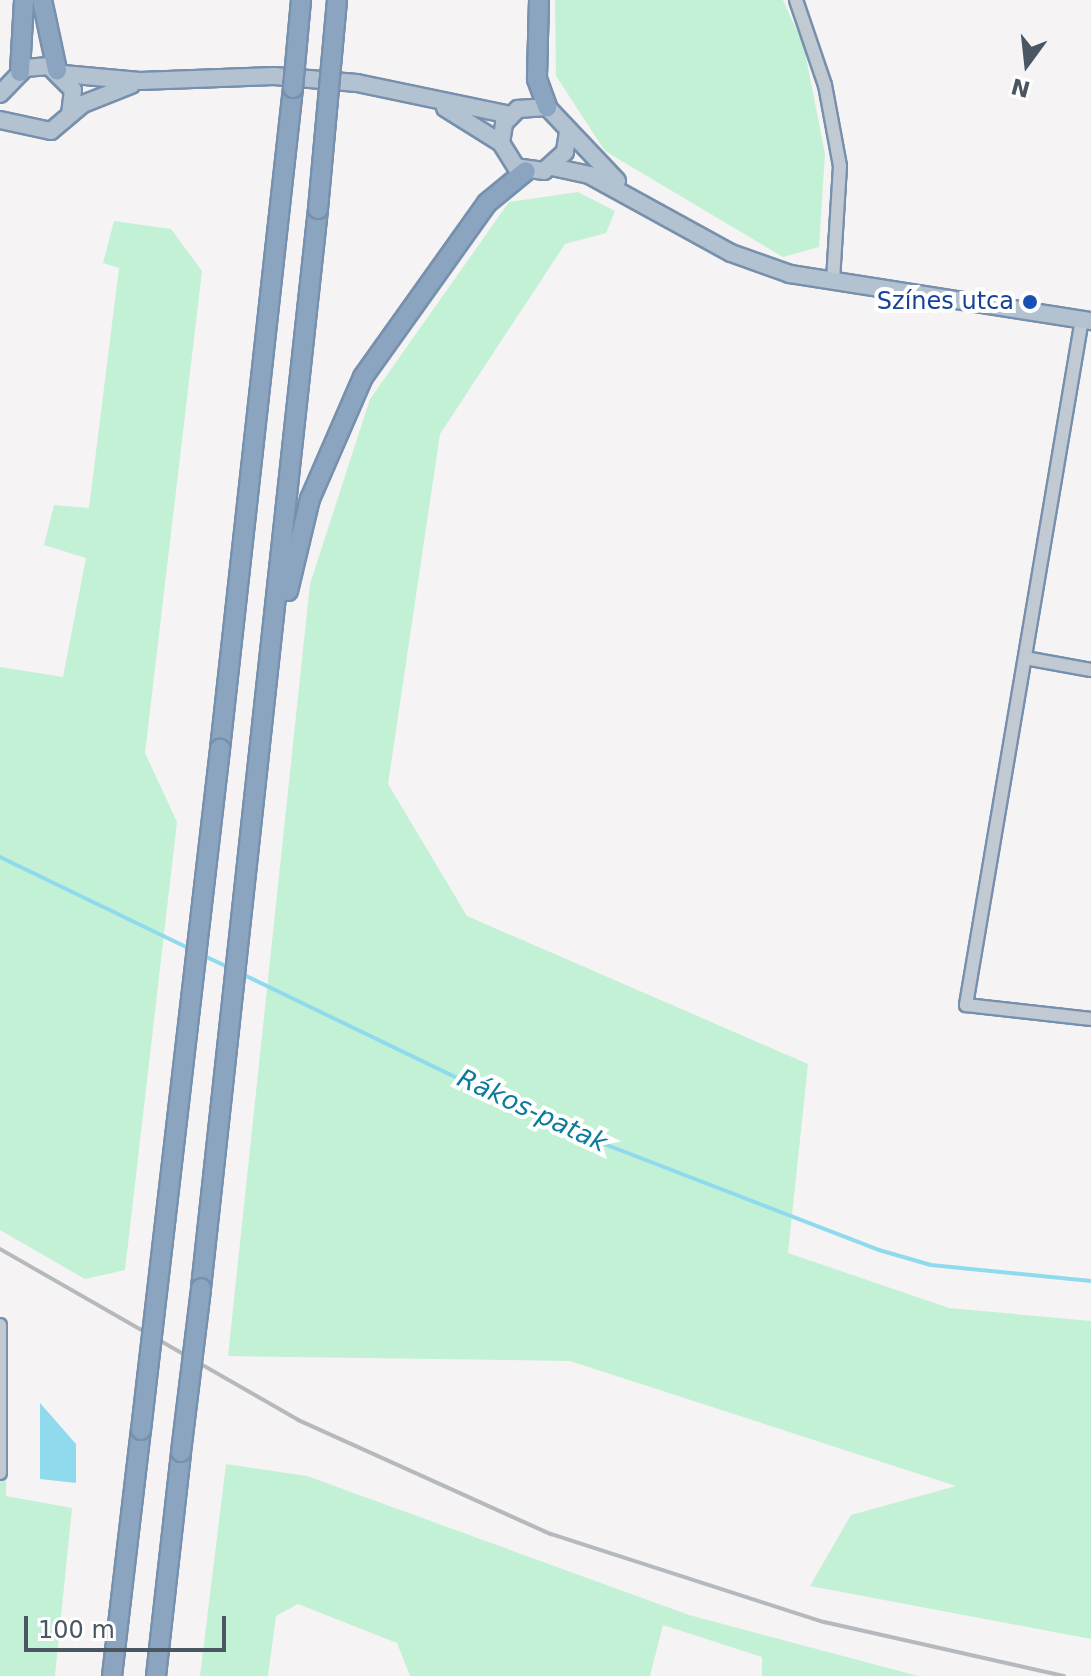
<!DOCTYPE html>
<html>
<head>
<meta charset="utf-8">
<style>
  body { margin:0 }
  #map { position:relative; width:1091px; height:1676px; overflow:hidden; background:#f5f3f3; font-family:"DejaVu Sans",sans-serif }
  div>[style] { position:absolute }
  .green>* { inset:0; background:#c3f1d5 }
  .water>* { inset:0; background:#90daee }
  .stream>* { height:4px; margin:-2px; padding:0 2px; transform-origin:2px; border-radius:2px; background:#90daee }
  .roads { filter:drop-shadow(2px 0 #7690ad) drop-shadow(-2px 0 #7690ad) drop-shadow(0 2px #7690ad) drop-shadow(0 -2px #7690ad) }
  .minor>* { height:12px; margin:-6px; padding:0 6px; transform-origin:6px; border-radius:6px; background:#c1cad2 }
  .major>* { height:16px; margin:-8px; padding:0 8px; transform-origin:8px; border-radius:8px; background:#b3c2d1 }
  .highway>* { height:18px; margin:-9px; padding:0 9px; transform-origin:9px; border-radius:9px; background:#8ba5c1 }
  .rail>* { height:4px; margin:-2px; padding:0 2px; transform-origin:2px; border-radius:2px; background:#b5b8bd }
  .bridges { filter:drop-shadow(2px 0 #7690ad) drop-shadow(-2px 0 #7690ad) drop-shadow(0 2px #7690ad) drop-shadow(0 -2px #7690ad) }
  .highway-bridge>* { height:18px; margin:-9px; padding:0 9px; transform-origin:9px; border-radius:9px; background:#8ba5c1 }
  .dots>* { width:22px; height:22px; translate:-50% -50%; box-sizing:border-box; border:4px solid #fff; border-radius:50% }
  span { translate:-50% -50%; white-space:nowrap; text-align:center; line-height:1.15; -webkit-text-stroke:8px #fff; paint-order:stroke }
  .transit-label { font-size:24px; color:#164399 }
  .right { translate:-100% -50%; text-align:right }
  .water-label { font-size:26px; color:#0c7c9b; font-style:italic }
  .north { position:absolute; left:987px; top:24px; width:80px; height:80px; -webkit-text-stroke:6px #fff; paint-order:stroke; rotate:195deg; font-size:22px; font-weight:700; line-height:32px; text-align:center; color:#4a5661 }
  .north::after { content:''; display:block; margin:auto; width:28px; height:36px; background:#4a5661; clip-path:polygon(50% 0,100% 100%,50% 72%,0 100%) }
  .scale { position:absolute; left:24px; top:1616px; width:202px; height:36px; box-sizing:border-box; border:4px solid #4a5661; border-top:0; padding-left:10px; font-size:24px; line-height:28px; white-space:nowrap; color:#4a5661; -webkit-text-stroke:6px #fff; paint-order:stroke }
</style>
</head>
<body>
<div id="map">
  <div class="green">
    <i style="clip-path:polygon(555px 0,783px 0,804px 47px,825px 154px,819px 247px,783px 257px,605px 151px,556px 76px)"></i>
    <i style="clip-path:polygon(578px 192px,615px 211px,606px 233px,565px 244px,440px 434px,388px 784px,467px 916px,808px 1064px,788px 1253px,949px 1308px,1091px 1321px,1091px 1639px,810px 1586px,851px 1515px,956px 1486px,570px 1361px,228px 1356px,310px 584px,370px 399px,509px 202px)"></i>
    <i style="clip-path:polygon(114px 221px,171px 229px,202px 271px,145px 753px,177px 822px,125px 1270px,85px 1279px,0 1230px,0 667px,63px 677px,86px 558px,44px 545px,54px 505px,89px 508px,119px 268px,103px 263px)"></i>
    <i style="clip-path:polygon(0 1332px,7px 1335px,6px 1496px,72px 1508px,55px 1676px,0 1676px)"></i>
    <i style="clip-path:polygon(226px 1464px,307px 1476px,689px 1615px,918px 1676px,762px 1676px,762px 1657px,663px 1625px,650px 1676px,410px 1676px,397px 1643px,298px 1604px,276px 1616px,268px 1676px,200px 1676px)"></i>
  </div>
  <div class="water">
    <i style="clip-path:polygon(40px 1403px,76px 1444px,76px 1483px,40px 1479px)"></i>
  </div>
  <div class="stream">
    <i style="left:0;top:857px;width:213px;rotate:25.8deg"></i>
    <i style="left:200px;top:954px;width:35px;rotate:25deg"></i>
    <i style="left:240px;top:973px;width:350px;rotate:25.8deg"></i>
    <i style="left:555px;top:1125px;width:347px;rotate:21.1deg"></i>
    <i style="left:879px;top:1250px;width:54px;rotate:16.1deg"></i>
    <i style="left:931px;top:1265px;width:161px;rotate:5.7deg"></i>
  </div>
  <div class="roads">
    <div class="minor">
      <i style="left:796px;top:0;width:90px;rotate:71.2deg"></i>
      <i style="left:825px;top:85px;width:82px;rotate:79.5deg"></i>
      <i style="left:840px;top:166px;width:115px;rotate:93.5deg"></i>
      <i style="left:1082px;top:319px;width:696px;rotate:99.6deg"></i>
      <i style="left:966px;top:1005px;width:126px;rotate:6.4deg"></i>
      <i style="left:1025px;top:658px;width:67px;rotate:10.3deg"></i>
      <i style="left:0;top:1325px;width:148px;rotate:90deg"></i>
    </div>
    <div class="major">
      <i style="left:63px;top:74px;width:77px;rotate:5.2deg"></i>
      <i style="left:140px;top:81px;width:134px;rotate:-2.1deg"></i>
      <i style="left:274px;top:76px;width:83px;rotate:4.8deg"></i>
      <i style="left:357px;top:83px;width:156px;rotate:11.8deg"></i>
      <i style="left:0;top:94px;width:36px;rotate:-46deg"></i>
      <i style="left:25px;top:68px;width:24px;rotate:-5deg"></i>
      <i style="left:49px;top:66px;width:34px;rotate:45deg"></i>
      <i style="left:73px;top:90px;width:24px;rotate:97deg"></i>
      <i style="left:445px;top:108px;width:66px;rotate:32deg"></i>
      <i style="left:0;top:120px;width:52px;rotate:12.2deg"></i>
      <i style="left:51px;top:131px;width:42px;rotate:-40.2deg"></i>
      <i style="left:83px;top:104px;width:52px;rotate:-21.6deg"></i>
      <i style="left:568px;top:132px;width:20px;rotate:99deg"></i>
      <i style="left:565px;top:152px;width:28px;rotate:138deg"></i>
      <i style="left:544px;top:171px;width:28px;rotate:-172deg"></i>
      <i style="left:516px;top:167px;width:28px;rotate:-122deg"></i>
      <i style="left:501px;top:143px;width:20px;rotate:-81deg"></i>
      <i style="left:504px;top:123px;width:20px;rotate:-45deg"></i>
      <i style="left:518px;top:109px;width:29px;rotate:-4deg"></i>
      <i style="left:547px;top:107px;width:102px;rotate:46.6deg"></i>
      <i style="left:552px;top:167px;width:38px;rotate:12deg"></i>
      <i style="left:589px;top:175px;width:162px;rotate:28.8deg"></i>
      <i style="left:731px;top:253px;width:63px;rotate:19.6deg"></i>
      <i style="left:790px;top:274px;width:305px;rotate:8.9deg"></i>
    </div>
    <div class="highway">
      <i style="left:42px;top:0;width:72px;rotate:77.9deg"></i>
      <i style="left:539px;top:0;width:79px;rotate:91.5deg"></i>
      <i style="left:537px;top:79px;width:30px;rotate:70deg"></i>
      <i style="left:20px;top:72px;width:72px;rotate:-86.8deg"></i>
      <i style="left:288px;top:591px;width:95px;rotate:-76.6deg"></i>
      <i style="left:310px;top:499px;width:133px;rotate:-66.5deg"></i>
      <i style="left:363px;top:377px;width:214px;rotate:-54.5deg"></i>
      <i style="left:487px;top:203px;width:50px;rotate:-39.4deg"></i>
      <i style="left:220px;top:749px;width:665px;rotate:-83.7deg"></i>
      <i style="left:201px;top:1288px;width:1085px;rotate:-83.81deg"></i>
      <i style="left:112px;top:1676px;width:248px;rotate:-83.3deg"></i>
      <i style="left:156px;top:1676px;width:225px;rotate:-83.6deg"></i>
    </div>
  </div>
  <div class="rail">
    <i style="left:0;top:1249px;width:344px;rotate:29.8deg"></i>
    <i style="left:298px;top:1420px;width:277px;rotate:24.3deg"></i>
    <i style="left:551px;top:1534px;width:287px;rotate:17.9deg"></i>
    <i style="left:824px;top:1622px;width:246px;rotate:12.7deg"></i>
  </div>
  <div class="bridges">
    <div class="highway-bridge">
      <i style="left:293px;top:88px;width:88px;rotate:-84.8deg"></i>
      <i style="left:318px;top:209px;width:210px;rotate:-84.8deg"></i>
      <i style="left:141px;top:1430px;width:686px;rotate:-83.38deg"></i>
      <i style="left:181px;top:1452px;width:165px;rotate:-83deg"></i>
    </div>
  </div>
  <div class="dots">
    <i style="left:1030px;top:302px;background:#1a4fb4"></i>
  </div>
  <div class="transit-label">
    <span class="right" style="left:1014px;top:302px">Színes utca</span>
  </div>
  <div class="water-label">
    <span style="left:532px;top:1111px;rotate:25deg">Rákos-patak</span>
  </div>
  <div class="north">N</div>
  <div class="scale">100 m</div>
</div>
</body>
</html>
